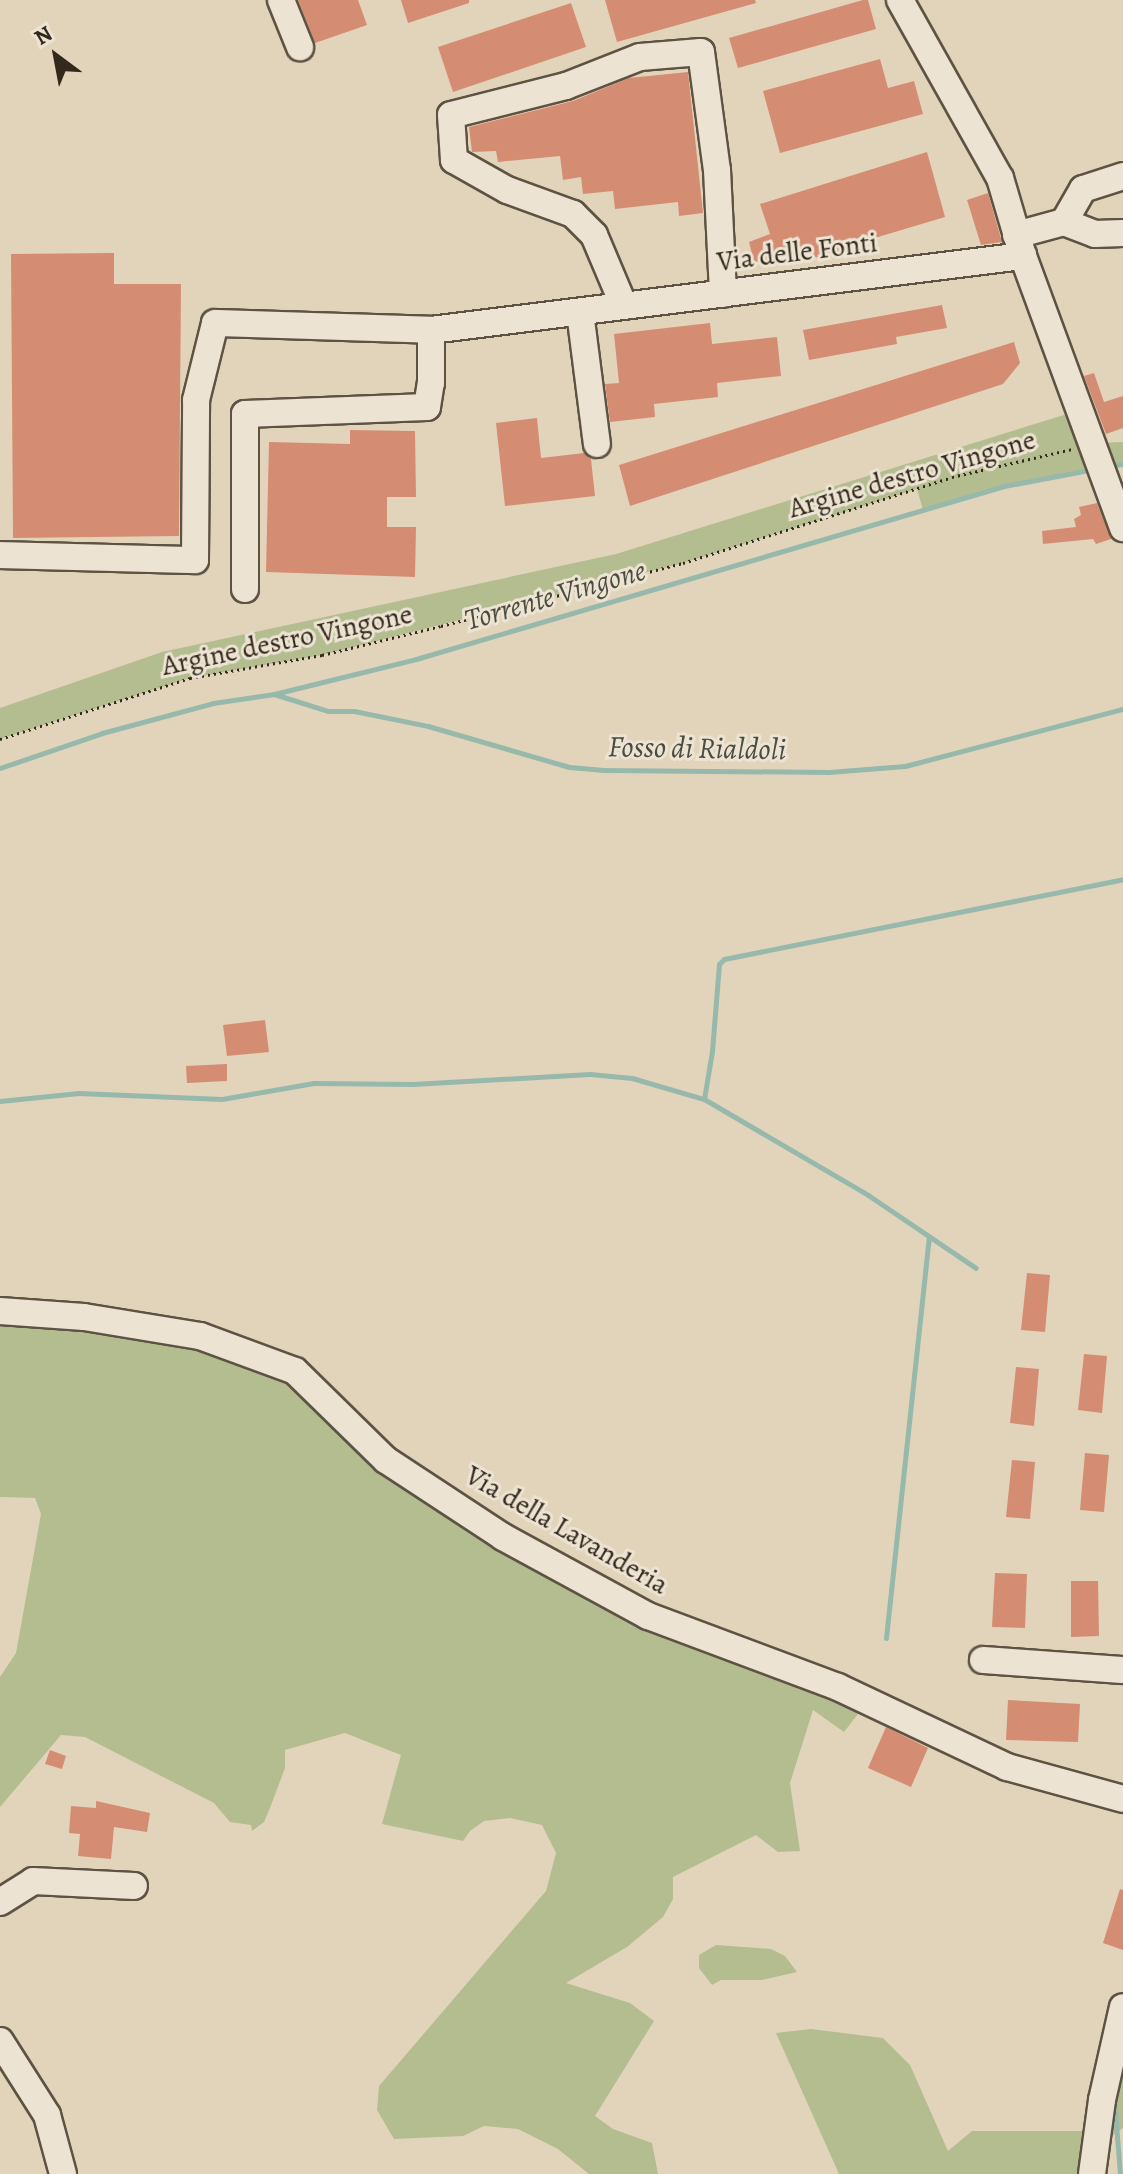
<!DOCTYPE html>
<html>
<head>
<meta charset="utf-8">
<style>
  body { margin:0 }
  #map { position:relative; width:1123px; height:2174px; overflow:hidden; background:#e2d4bb; font-family:Alegreya,serif }
  div>[style] { position:absolute }
  .green>* { inset:0; background:#b3bd90 }
  .stream>* { height:5px; margin:-2.5px; padding:0 2.5px; transform-origin:2.5px; border-radius:2.5px; background:#96b9ab }
  .building>* { inset:0; background:#d48d72 }
  .path>* { height:3px; margin-top:-1.5px; transform-origin:0; background:repeating-linear-gradient(90deg,#32281b 0 2px,transparent 0 6px) }
  .roads { filter:drop-shadow(2px 0 #5e5343) drop-shadow(-2px 0 #5e5343) drop-shadow(0 2px #5e5343) drop-shadow(0 -2px #5e5343) }
  .minor>* { height:26px; margin:-13px; padding:0 13px; transform-origin:13px; border-radius:13px; background:#ece3d3 }
  span { translate:-50% -50%; white-space:nowrap; text-align:center; line-height:1.15; -webkit-text-stroke:6px #ece3d3; paint-order:stroke }
  .street-label { font-size:28px; color:#32281b }
  .water-label { font-size:30px; color:#4b4c3f; font-style:italic }
  .north { position:absolute; left:16px; top:16px; width:80px; height:80px; -webkit-text-stroke:6px #ece3d3; paint-order:stroke; rotate:328deg; font-size:22px; font-weight:700; line-height:32px; text-align:center; color:#32281b }
  .north::after { content:''; display:block; margin:auto; width:28px; height:36px; background:#32281b; clip-path:polygon(50% 0,100% 100%,50% 72%,0 100%) }
</style>
</head>
<body>
<div id="map">
  <div class="green">
    <i style="clip-path:polygon(1080px 410px,1093px 443px,1123px 442px,1123px 464px,1004px 486px,923px 510px,917px 489px,683px 563px,322px 655px,190px 678px,0 739px,0 708px,162px 652px,616px 554px)"></i>
    <i style="clip-path:polygon(0 1311px,84px 1317px,295px 1371px,503px 1537px,868px 1701px,844px 1732px,813px 1710px,790px 1783px,800px 1851px,778px 1852px,756px 1835px,673px 1877px,673px 1899px,663px 1917px,627px 1947px,566px 1983px,630px 2003px,654px 2021px,595px 2116px,613px 2129px,652px 2143px,658px 2174px,589px 2174px,558px 2149px,518px 2129px,484px 2126px,463px 2136px,394px 2139px,377px 2110px,379px 2086px,546px 1891px,556px 1853px,542px 1825px,510px 1818px,484px 1821px,470px 1831px,463px 1841px,382px 1824px,401px 1755px,345px 1733px,285px 1750px,285px 1768px,270px 1808px,264px 1822px,252px 1831px,251px 1825px,230px 1822px,214px 1803px,85px 1737px,61px 1735px,0 1807px,0 1677px,16px 1653px,41px 1514px,35px 1498px,0 1497px)"></i>
    <i style="clip-path:polygon(716px 1945px,771px 1949px,785px 1956px,797px 1972px,762px 1980px,721px 1980px,712px 1985px,699px 1968px,699px 1955px)"></i>
    <i style="clip-path:polygon(1123px 2020px,1123px 2128px,1096px 2147px,1092px 2174px,839px 2174px,776px 2033px,811px 2029px,883px 2038px,910px 2065px,948px 2151px,972px 2131px,1098px 2131px)"></i>
  </div>
  <div class="stream">
    <i style="left:1108px;top:466px;width:15px;rotate:-8deg"></i>
    <i style="left:274px;top:694px;width:57px;rotate:17.5deg"></i>
    <i style="left:328px;top:711px;width:26px"></i>
    <i style="left:354px;top:711px;width:76px;rotate:11.5deg"></i>
    <i style="left:428px;top:726px;width:147px;rotate:16.2deg"></i>
    <i style="left:569px;top:767px;width:35px;rotate:5deg"></i>
    <i style="left:604px;top:770px;width:225px;rotate:0.5deg"></i>
    <i style="left:829px;top:772px;width:76px;rotate:-4.5deg"></i>
    <i style="left:905px;top:766px;width:225px;rotate:-14.7deg"></i>
    <i style="left:0;top:768px;width:108px;rotate:-18.9deg"></i>
    <i style="left:102px;top:733px;width:115px;rotate:-15.1deg"></i>
    <i style="left:213px;top:703px;width:62px;rotate:-8.4deg"></i>
    <i style="left:274px;top:694px;width:146px;rotate:-13.8deg"></i>
    <i style="left:416px;top:659px;width:613px;rotate:-16.39deg"></i>
    <i style="left:1004px;top:486px;width:93px;rotate:-10.6deg"></i>
    <i style="left:704px;top:1099px;width:49px;rotate:-80.5deg"></i>
    <i style="left:712px;top:1051px;width:87px;rotate:-85.4deg"></i>
    <i style="left:719px;top:964px;width:7px;rotate:-45deg"></i>
    <i style="left:724px;top:959px;width:407px;rotate:-11.3deg"></i>
    <i style="left:0;top:1101px;width:79px;rotate:-5.8deg"></i>
    <i style="left:79px;top:1093px;width:143px;rotate:2.4deg"></i>
    <i style="left:222px;top:1099px;width:93px;rotate:-9.9deg"></i>
    <i style="left:314px;top:1083px;width:99px;rotate:0.6deg"></i>
    <i style="left:413px;top:1084px;width:177px;rotate:-3.2deg"></i>
    <i style="left:590px;top:1074px;width:42px;rotate:5.4deg"></i>
    <i style="left:632px;top:1078px;width:75px;rotate:16.3deg"></i>
    <i style="left:704px;top:1099px;width:190px;rotate:30.3deg"></i>
    <i style="left:868px;top:1195px;width:130px;rotate:34.1deg"></i>
    <i style="left:886px;top:1638px;width:404px;rotate:-83.9deg"></i>
    <i style="left:1114px;top:2099px;width:75px;rotate:85.4deg"></i>
  </div>
  <div class="building">
    <i style="clip-path:polygon(298px 0,358px 0,367px 25px,315px 43px)"></i>
    <i style="clip-path:polygon(401px 0,469px 0,469px 3px,408px 23px)"></i>
    <i style="clip-path:polygon(605px 0,755px 0,756px 3px,617px 42px)"></i>
    <i style="clip-path:polygon(863px 0,868px 0,876px 29px,738px 68px,729px 38px)"></i>
    <i style="clip-path:polygon(571px 3px,586px 47px,453px 92px,438px 47px)"></i>
    <i style="clip-path:polygon(880px 59px,888px 88px,914px 81px,923px 114px,780px 153px,763px 91px)"></i>
    <i style="clip-path:polygon(688px 72px,703px 213px,679px 216px,678px 202px,615px 209px,613px 191px,583px 194px,581px 177px,563px 180px,560px 156px,498px 162px,496px 151px,472px 152px,469px 127px,573px 101px,629px 78px)"></i>
    <i style="clip-path:polygon(927px 152px,945px 217px,858px 243px,860px 254px,754px 262px,749px 242px,770px 234px,760px 204px)"></i>
    <i style="clip-path:polygon(988px 193px,1002px 242px,981px 245px,967px 200px)"></i>
    <i style="clip-path:polygon(114px 253px,114px 284px,181px 284px,179px 536px,13px 538px,11px 254px)"></i>
    <i style="clip-path:polygon(942px 305px,947px 328px,896px 337px,897px 344px,809px 360px,803px 330px)"></i>
    <i style="clip-path:polygon(710px 323px,712px 344px,777px 337px,781px 376px,717px 383px,718px 397px,654px 404px,655px 417px,610px 422px,605px 384px,619px 383px,614px 334px)"></i>
    <i style="clip-path:polygon(1014px 342px,1020px 363px,1003px 384px,630px 506px,619px 465px)"></i>
    <i style="clip-path:polygon(1094px 373px,1104px 402px,1123px 396px,1123px 428px,1106px 434px,1084px 376px)"></i>
    <i style="clip-path:polygon(537px 418px,541px 458px,584px 453px,591px 459px,595px 496px,505px 506px,496px 423px)"></i>
    <i style="clip-path:polygon(350px 430px,415px 431px,416px 497px,387px 497px,387px 527px,416px 527px,415px 577px,266px 572px,269px 442px,350px 444px)"></i>
    <i style="clip-path:polygon(1097px 503px,1111px 539px,1096px 544px,1093px 539px,1043px 544px,1042px 531px,1076px 527px,1074px 519px,1081px 515px,1079px 507px)"></i>
    <i style="clip-path:polygon(265px 1020px,269px 1052px,227px 1056px,223px 1025px)"></i>
    <i style="clip-path:polygon(227px 1064px,227px 1081px,187px 1083px,186px 1066px)"></i>
    <i style="clip-path:polygon(1027px 1273px,1050px 1275px,1045px 1332px,1021px 1330px)"></i>
    <i style="clip-path:polygon(1084px 1354px,1107px 1356px,1102px 1413px,1078px 1410px)"></i>
    <i style="clip-path:polygon(1016px 1367px,1039px 1369px,1034px 1426px,1010px 1423px)"></i>
    <i style="clip-path:polygon(1085px 1453px,1109px 1455px,1104px 1512px,1080px 1510px)"></i>
    <i style="clip-path:polygon(1012px 1460px,1035px 1462px,1030px 1519px,1006px 1517px)"></i>
    <i style="clip-path:polygon(995px 1573px,1027px 1574px,1025px 1628px,992px 1627px)"></i>
    <i style="clip-path:polygon(1071px 1581px,1098px 1581px,1099px 1636px,1071px 1637px)"></i>
    <i style="clip-path:polygon(1008px 1700px,1080px 1704px,1078px 1742px,1006px 1740px)"></i>
    <i style="clip-path:polygon(886px 1727px,928px 1748px,911px 1787px,868px 1768px)"></i>
    <i style="clip-path:polygon(50px 1750px,66px 1756px,62px 1769px,45px 1764px)"></i>
    <i style="clip-path:polygon(96px 1801px,150px 1813px,147px 1832px,114px 1827px,111px 1859px,78px 1856px,80px 1834px,69px 1833px,71px 1806px,96px 1808px)"></i>
    <i style="clip-path:polygon(1120px 1889px,1123px 1890px,1123px 1950px,1103px 1943px)"></i>
  </div>
  <div class="path">
    <i style="left:0;top:739px;width:200px;rotate:-17.8deg"></i>
    <i style="left:190px;top:678px;width:134px;rotate:-9.9deg"></i>
    <i style="left:322px;top:655px;width:122px;rotate:-13.7deg"></i>
    <i style="left:441px;top:626px;width:250px;rotate:-14.6deg"></i>
    <i style="left:683px;top:563px;width:282px;rotate:-17.7deg"></i>
    <i style="left:952px;top:477px;width:123px;rotate:-13.1deg"></i>
  </div>
  <div class="roads">
    <div class="minor">
      <i style="left:281px;top:0;width:51px;rotate:68deg"></i>
      <i style="left:900px;top:0;width:204px;rotate:60.7deg"></i>
      <i style="left:1000px;top:178px;width:81px;rotate:73.6deg"></i>
      <i style="left:1023px;top:256px;width:290px;rotate:69.8deg"></i>
      <i style="left:1064px;top:222px;width:33px;rotate:21deg"></i>
      <i style="left:1095px;top:234px;width:28px;rotate:-2deg"></i>
      <i style="left:1016px;top:235px;width:50px;rotate:-15.2deg"></i>
      <i style="left:1064px;top:222px;width:38px;rotate:-60deg"></i>
      <i style="left:1083px;top:189px;width:42px;rotate:-18deg"></i>
      <i style="left:624px;top:306px;width:77px;rotate:-112.9deg"></i>
      <i style="left:594px;top:235px;width:30px;rotate:-135deg"></i>
      <i style="left:573px;top:214px;width:70px;rotate:-160deg"></i>
      <i style="left:507px;top:190px;width:61px;rotate:-150.5deg"></i>
      <i style="left:454px;top:160px;width:45px;rotate:-93.8deg"></i>
      <i style="left:451px;top:115px;width:119px;rotate:-14.2deg"></i>
      <i style="left:566px;top:86px;width:79px;rotate:-21.4deg"></i>
      <i style="left:640px;top:57px;width:61px;rotate:-4.7deg"></i>
      <i style="left:701px;top:52px;width:119px;rotate:82.3deg"></i>
      <i style="left:717px;top:170px;width:124px;rotate:87.2deg"></i>
      <i style="left:580px;top:312px;width:133px;rotate:82.7deg"></i>
      <i style="left:0;top:555px;width:195px;rotate:1.5deg"></i>
      <i style="left:195px;top:560px;width:160px;rotate:-89.6deg"></i>
      <i style="left:196px;top:400px;width:79px;rotate:-76.1deg"></i>
      <i style="left:215px;top:323px;width:218px;rotate:1.8deg"></i>
      <i style="left:245px;top:589px;width:175px;rotate:-90deg"></i>
      <i style="left:245px;top:414px;width:182px;rotate:-2.2deg"></i>
      <i style="left:427px;top:407px;width:24px;rotate:-81deg"></i>
      <i style="left:431px;top:383px;width:53px;rotate:-90deg"></i>
      <i style="left:431px;top:330px;width:597px;rotate:-7.13deg"></i>
      <i style="left:0;top:1311px;width:84px;rotate:4.1deg"></i>
      <i style="left:84px;top:1317px;width:118px;rotate:9.3deg"></i>
      <i style="left:200px;top:1336px;width:101px;rotate:20.2deg"></i>
      <i style="left:295px;top:1371px;width:127px;rotate:44.4deg"></i>
      <i style="left:386px;top:1460px;width:140px;rotate:33.3deg"></i>
      <i style="left:503px;top:1537px;width:165px;rotate:28.6deg"></i>
      <i style="left:648px;top:1616px;width:203px;rotate:20.5deg"></i>
      <i style="left:838px;top:1687px;width:187px;rotate:25.3deg"></i>
      <i style="left:1007px;top:1767px;width:120px;rotate:15.4deg"></i>
      <i style="left:983px;top:1660px;width:140px;rotate:4.1deg"></i>
      <i style="left:0;top:1902px;width:39px;rotate:-32deg"></i>
      <i style="left:33px;top:1881px;width:101px;rotate:2.8deg"></i>
      <i style="left:0;top:2041px;width:88px;rotate:57.6deg"></i>
      <i style="left:47px;top:2115px;width:61px;rotate:74.8deg"></i>
      <i style="left:1092px;top:2174px;width:75px;rotate:-82.3deg"></i>
      <i style="left:1102px;top:2100px;width:95px;rotate:-77.3deg"></i>
    </div>
  </div>
  <div class="street-label">
    <span style="left:797px;top:252px;rotate:-7deg">Via delle Fonti</span>
    <span style="left:912px;top:474px;rotate:-16deg">Argine destro Vingone</span>
    <span style="left:287px;top:640px;rotate:-12deg">Argine destro Vingone</span>
    <span style="left:567px;top:1530px;rotate:30deg">Via della Lavanderia</span>
  </div>
  <div class="water-label">
    <span style="left:555px;top:595px;rotate:-16deg">Torrente Vingone</span>
    <span style="left:697px;top:748px;rotate:1deg">Fosso di Rialdoli</span>
  </div>
  <div class="north">N</div>
</div>
</body>
</html>
